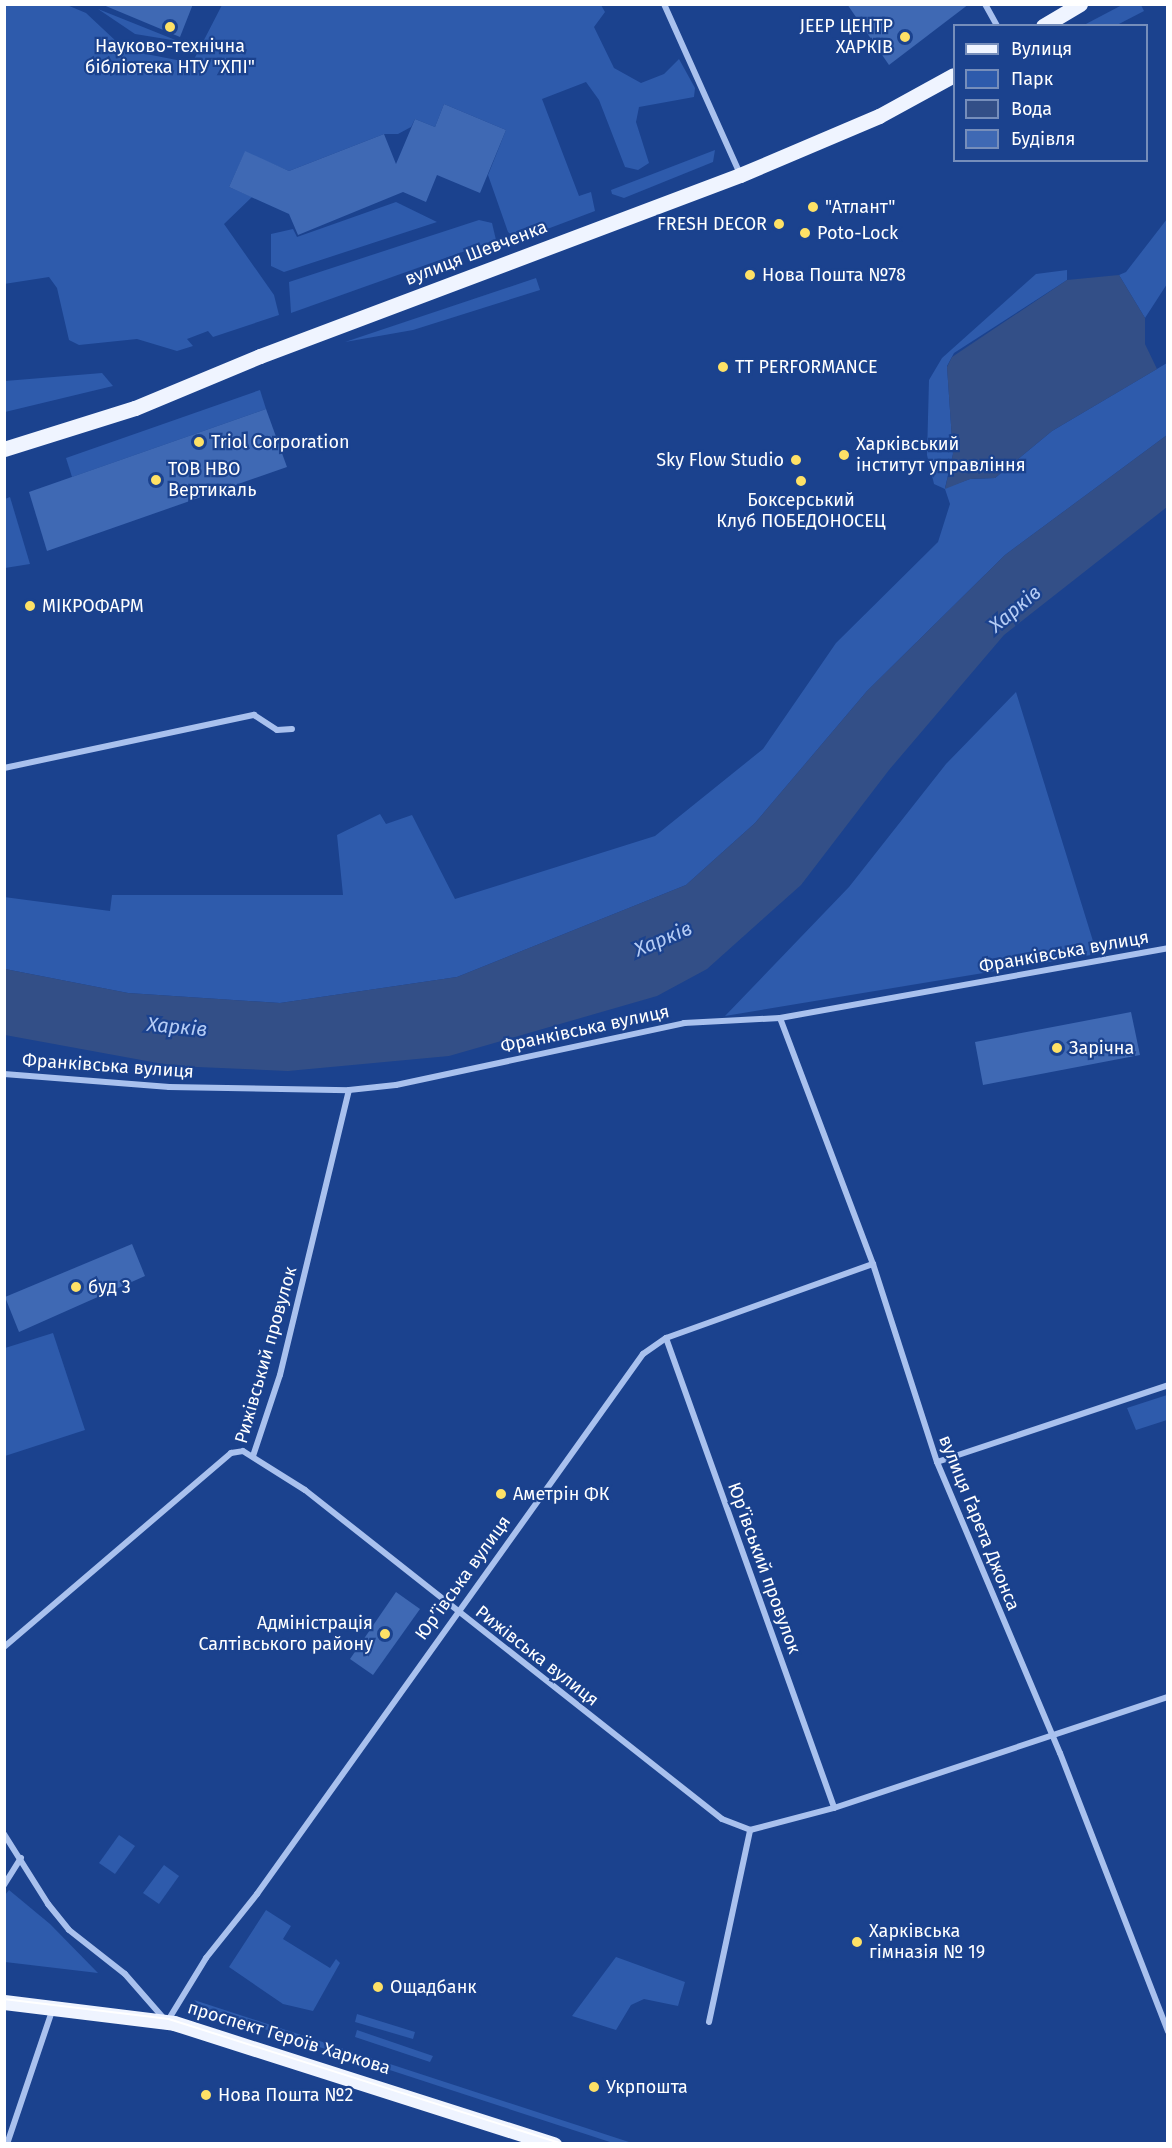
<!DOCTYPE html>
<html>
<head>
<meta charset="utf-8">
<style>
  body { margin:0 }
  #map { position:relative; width:1172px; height:2148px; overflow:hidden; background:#1b428e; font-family:"Fira Sans",sans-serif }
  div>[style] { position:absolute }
  .green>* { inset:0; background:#2e5bac }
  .water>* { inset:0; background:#334f87 }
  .building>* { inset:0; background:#3f69b4 }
  .minor>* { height:6px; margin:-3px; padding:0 3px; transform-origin:3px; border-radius:3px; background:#a9c1ee }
  .primary>* { height:15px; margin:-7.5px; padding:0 7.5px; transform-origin:7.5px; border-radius:7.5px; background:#eff4ff }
  .tram>* { height:1.5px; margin:-0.75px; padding:0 0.75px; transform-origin:0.75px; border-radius:0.75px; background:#fff }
  .dots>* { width:16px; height:16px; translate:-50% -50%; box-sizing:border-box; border:3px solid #1b428e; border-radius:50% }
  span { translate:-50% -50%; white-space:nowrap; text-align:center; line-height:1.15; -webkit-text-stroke:4.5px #1b428e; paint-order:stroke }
  .poi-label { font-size:18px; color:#fff }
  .right { translate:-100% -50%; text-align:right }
  .left { translate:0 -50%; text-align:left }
  .street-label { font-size:18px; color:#fff }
  .water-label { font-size:20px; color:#b5ccf5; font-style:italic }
  .frame { position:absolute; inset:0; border:6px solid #fff; pointer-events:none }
  .legend { position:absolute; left:953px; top:24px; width:195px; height:138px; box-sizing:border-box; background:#1b428e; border:2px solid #768ebb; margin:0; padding:8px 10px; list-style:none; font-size:18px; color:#fff }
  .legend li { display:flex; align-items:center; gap:12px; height:30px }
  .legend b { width:30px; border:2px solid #768ebb }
</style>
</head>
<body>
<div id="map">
  <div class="green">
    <i style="clip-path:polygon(5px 5px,67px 5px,86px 13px,118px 43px,141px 53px,187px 62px,188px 71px,222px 5px,601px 5px,605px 12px,594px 27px,614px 68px,641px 83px,664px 74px,679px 59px,695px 88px,694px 97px,639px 107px,636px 122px,649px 163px,638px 170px,625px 167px,599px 100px,586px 82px,542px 99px,579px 196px,591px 192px,595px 211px,518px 240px,508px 232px,488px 175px,506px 130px,444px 104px,435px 127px,415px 119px,411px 127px,398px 134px,384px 134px,289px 171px,245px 152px,229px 187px,252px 197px,224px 224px,274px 295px,279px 315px,213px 337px,208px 331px,187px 339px,193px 346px,177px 351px,137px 339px,79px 345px,69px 340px,57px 288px,49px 277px,4px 284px)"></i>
    <i style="clip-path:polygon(1122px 5px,1141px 5px,1144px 11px,1117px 25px,1084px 25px)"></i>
    <i style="clip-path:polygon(98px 9px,178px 41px,135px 34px)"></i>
    <i style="clip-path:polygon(715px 150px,713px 162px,624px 198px,612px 194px,611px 190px)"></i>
    <i style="clip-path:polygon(396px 202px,437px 222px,284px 272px,271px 266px,271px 234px,293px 229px,297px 237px)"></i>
    <i style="clip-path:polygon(1167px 219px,1167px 284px,1145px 318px,1119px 275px,1126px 272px)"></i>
    <i style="clip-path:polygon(479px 220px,492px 223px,496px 240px,291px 313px,289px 282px)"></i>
    <i style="clip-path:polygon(1067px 270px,1067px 280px,954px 353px,947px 366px,953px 454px,945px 488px,970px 479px,995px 478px,1052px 431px,1167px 363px,1167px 435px,1005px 555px,867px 691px,755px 823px,686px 885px,457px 977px,280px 1003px,128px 993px,5px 969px,4px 897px,110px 911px,112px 895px,343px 895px,337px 835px,380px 814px,386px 824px,412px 815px,455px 899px,655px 836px,763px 749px,836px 643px,938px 542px,950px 504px,945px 489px,934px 484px,927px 455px,929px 380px,942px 358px,1036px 274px)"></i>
    <i style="clip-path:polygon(536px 278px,540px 290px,413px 330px,345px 342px)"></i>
    <i style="clip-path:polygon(102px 373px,113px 386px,5px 412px,5px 381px)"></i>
    <i style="clip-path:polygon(260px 390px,266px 409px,72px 477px,66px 458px)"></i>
    <i style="clip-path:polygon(10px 497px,30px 564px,5px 568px,5px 499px)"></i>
    <i style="clip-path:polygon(1016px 692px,1097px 954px,725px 1016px,849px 887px,946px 764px)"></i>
    <i style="clip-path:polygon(53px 1333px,85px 1430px,5px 1456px,5px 1348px)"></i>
    <i style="clip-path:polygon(1167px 1395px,1167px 1420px,1136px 1430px,1127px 1408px)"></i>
    <i style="clip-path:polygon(119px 1835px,135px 1846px,115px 1874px,99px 1863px)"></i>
    <i style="clip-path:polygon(164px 1865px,179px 1876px,159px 1904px,143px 1893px)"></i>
    <i style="clip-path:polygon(9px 1890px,50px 1924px,98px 1973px,5px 1962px,5px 1895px)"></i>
    <i style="clip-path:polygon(266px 1910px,291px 1926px,283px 1939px,330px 1968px,336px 1959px,340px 1963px,313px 2011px,283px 2004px,229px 1967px)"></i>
    <i style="clip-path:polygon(616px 1957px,685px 1982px,678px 2006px,644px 1999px,631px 2005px,616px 2030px,572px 2016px)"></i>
    <i style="clip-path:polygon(194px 2000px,632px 2143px,613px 2143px,203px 2009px)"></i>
    <i style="clip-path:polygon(357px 2014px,415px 2032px,413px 2039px,355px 2022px)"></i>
    <i style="clip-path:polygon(357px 2030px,433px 2056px,430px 2062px,355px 2037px)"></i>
  </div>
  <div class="water">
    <i style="clip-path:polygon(1119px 275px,1145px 318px,1145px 344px,1157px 369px,1052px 431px,995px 478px,970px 479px,945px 489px,953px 454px,947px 367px,952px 357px,1067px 280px)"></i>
    <i style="clip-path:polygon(1167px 435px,1167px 507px,1004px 635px,889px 770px,801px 885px,707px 969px,657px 996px,449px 1056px,288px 1071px,174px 1066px,5px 1035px,5px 969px,128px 993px,280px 1003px,457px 977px,686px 885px,755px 823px,867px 691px,1005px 555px)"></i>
  </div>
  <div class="building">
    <i style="clip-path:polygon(101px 4px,193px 4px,180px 37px)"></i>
    <i style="clip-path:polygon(847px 4px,969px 4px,889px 65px)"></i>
    <i style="clip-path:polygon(444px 104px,506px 130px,480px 193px,437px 175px,426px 202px,403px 192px,298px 235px,289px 214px,229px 187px,245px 151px,289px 171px,384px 134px,396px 164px,415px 119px,435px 127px)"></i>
    <i style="clip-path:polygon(266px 409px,287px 467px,47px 551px,29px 492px)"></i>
    <i style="clip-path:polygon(1131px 1012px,1140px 1055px,983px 1085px,975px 1042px)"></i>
    <i style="clip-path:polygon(132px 1244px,145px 1276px,19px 1332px,5px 1297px)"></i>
    <i style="clip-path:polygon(396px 1592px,420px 1609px,373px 1675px,350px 1659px)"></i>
  </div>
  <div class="minor">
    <i style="left:664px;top:4px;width:186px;rotate:65.9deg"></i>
    <i style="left:985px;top:4px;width:25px;rotate:61deg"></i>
    <i style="left:4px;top:768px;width:256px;rotate:-12deg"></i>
    <i style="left:254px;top:715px;width:27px;rotate:33deg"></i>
    <i style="left:277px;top:730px;width:15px;rotate:-4deg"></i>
    <i style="left:780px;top:1018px;width:263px;rotate:69.3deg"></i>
    <i style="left:873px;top:1264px;width:208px;rotate:72.1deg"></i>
    <i style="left:937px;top:1462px;width:316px;rotate:67.1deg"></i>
    <i style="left:1060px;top:1753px;width:299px;rotate:68.8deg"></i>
    <i style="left:4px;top:1074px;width:166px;rotate:4.5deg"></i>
    <i style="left:169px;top:1087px;width:180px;rotate:1deg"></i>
    <i style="left:349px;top:1090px;width:47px;rotate:-6.1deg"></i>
    <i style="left:396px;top:1085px;width:295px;rotate:-12.1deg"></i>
    <i style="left:684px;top:1023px;width:96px;rotate:-3deg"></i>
    <i style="left:780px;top:1018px;width:394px;rotate:-10.2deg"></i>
    <i style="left:666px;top:1338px;width:499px;rotate:70.3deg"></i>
    <i style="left:253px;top:1456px;width:85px;rotate:-71.6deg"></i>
    <i style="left:280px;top:1375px;width:293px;rotate:-76.4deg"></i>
    <i style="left:937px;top:1462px;width:243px;rotate:-18.4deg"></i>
    <i style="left:4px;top:1647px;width:299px;rotate:-40.5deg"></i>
    <i style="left:231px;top:1453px;width:12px;rotate:-9deg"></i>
    <i style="left:243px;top:1451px;width:73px;rotate:32.2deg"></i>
    <i style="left:305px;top:1490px;width:531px;rotate:38.27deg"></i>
    <i style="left:722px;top:1819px;width:30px;rotate:21deg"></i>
    <i style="left:750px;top:1830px;width:87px;rotate:-14.7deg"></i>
    <i style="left:834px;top:1808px;width:352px;rotate:-18.4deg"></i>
    <i style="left:4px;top:1834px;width:83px;rotate:57.8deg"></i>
    <i style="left:48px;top:1904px;width:33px;rotate:51deg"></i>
    <i style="left:69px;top:1930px;width:71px;rotate:38.2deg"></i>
    <i style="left:125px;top:1974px;width:64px;rotate:48.8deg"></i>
    <i style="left:167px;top:2022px;width:75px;rotate:-58.6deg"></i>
    <i style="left:206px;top:1958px;width:82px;rotate:-51.4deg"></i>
    <i style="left:257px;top:1894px;width:664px;rotate:-54.44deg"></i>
    <i style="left:643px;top:1354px;width:28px;rotate:-35deg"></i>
    <i style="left:666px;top:1338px;width:220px;rotate:-19.7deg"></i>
    <i style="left:4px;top:1885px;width:32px;rotate:-58deg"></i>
    <i style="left:709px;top:2022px;width:196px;rotate:-77.9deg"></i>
    <i style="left:7px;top:2144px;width:144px;rotate:-71.3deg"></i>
  </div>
  <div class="primary">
    <i style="left:1043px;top:26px;width:43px;rotate:-30.7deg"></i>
    <i style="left:4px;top:449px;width:137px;rotate:-17.4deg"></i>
    <i style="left:135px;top:408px;width:135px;rotate:-22.6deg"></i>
    <i style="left:260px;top:356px;width:513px;rotate:-20.66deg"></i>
    <i style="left:740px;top:175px;width:151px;rotate:-23deg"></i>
    <i style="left:879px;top:116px;width:85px;rotate:-28.7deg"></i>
    <i style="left:4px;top:2002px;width:171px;rotate:7deg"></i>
    <i style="left:174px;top:2023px;width:399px;rotate:17.7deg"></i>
  </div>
  <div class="tram">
    <i style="left:4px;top:1999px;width:166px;rotate:6.9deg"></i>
    <i style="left:169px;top:2019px;width:414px;rotate:17.6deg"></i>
  </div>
  <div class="dots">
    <i style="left:170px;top:27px;background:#fee166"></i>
    <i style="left:905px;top:37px;background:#fee166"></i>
    <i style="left:813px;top:207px;background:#fee166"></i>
    <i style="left:779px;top:224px;background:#fee166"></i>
    <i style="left:805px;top:233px;background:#fee166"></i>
    <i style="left:750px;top:275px;background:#fee166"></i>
    <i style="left:723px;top:367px;background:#fee166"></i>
    <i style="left:199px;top:442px;background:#fee166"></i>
    <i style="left:844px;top:455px;background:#fee166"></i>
    <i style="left:796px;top:460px;background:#fee166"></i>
    <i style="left:156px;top:480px;background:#fee166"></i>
    <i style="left:801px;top:481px;background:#fee166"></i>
    <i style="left:30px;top:606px;background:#fee166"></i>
    <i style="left:1057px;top:1048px;background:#fee166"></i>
    <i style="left:76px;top:1287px;background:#fee166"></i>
    <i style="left:501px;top:1494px;background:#fee166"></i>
    <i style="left:385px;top:1634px;background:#fee166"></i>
    <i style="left:857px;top:1942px;background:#fee166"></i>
    <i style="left:378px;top:1987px;background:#fee166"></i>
    <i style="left:594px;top:2087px;background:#fee166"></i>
    <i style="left:206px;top:2095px;background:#fee166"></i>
  </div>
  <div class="poi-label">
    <span class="right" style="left:893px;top:37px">JEEP ЦЕНТР<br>ХАРКІВ</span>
    <span style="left:170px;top:57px">Науково-технічна<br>бібліотека НТУ "ХПІ"</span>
    <span class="left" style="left:825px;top:207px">"Атлант"</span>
    <span class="right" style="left:767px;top:224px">FRESH DECOR</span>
    <span class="left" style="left:817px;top:233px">Poto-Lock</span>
    <span class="left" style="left:762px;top:275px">Нова Пошта №78</span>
    <span class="left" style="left:735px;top:367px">TT PERFORMANCE</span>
    <span class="left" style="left:211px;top:442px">Triol Corporation</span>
    <span class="left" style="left:856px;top:455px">Харківський<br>інститут управління</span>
    <span class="right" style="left:784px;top:460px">Sky Flow Studio</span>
    <span class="left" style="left:168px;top:480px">ТОВ НВО<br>Вертикаль</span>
    <span style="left:801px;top:511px">Боксерський<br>Клуб ПОБЕДОНОСЕЦ</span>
    <span class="left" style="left:42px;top:606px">МІКРОФАРМ</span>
    <span class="left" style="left:1069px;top:1048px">Зарічна</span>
    <span class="left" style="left:88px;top:1287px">буд 3</span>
    <span class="left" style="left:513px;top:1494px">Аметрін ФК</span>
    <span class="right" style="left:373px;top:1634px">Адміністрація<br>Салтівського району</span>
    <span class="left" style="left:869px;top:1942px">Харківська<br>гімназія № 19</span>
    <span class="left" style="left:390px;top:1987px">Ощадбанк</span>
    <span class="left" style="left:606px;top:2087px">Укрпошта</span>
    <span class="left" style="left:218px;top:2095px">Нова Пошта №2</span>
  </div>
  <div class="street-label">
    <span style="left:476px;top:253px;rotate:-21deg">вулиця Шевченка</span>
    <span style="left:1064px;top:952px;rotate:-10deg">Франківська вулиця</span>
    <span style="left:585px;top:1029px;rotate:-12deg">Франківська вулиця</span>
    <span style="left:108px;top:1066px;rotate:4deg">Франківська вулиця</span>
    <span style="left:266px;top:1355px;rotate:-74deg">Рижівський провулок</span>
    <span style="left:979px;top:1523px;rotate:68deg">вулиця Ґарета Джонса</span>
    <span style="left:764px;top:1568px;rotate:70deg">Юр’ївський провулок</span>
    <span style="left:463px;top:1578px;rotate:-54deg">Юр’ївська вулиця</span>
    <span style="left:537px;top:1656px;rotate:38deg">Рижівська вулиця</span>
    <span style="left:289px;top:2038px;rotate:17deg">проспект Героїв Харкова</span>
  </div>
  <div class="water-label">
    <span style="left:1015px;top:609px;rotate:-40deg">Харків</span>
    <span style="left:663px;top:939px;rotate:-23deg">Харків</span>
    <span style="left:177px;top:1027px;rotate:5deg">Харків</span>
  </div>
  <div class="frame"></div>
  <ul class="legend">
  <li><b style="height:8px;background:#eff4ff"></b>Вулиця</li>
  <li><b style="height:16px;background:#2e5bac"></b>Парк</li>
  <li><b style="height:16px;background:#334f87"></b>Вода</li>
  <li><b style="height:16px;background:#3f69b4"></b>Будівля</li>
  </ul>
</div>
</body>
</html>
